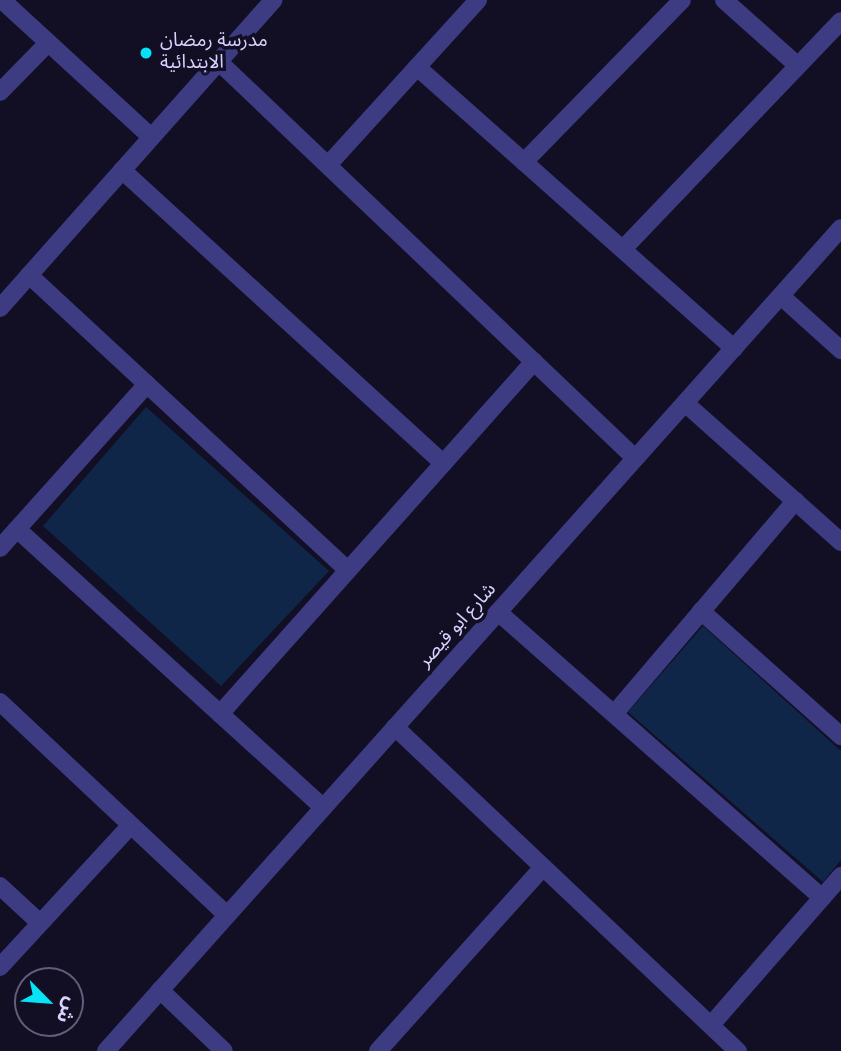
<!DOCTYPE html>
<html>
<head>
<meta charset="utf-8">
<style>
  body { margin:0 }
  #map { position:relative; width:841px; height:1051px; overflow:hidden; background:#120f24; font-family:Overpass,"Noto Sans Arabic",sans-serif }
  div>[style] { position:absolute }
  .water>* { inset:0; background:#0f2648 }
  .minor>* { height:18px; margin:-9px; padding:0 9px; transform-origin:9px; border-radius:9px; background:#3d3b82 }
  .dots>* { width:19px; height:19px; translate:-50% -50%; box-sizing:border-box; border:4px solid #120f24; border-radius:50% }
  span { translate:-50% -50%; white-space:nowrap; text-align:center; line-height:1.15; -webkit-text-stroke:7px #120f24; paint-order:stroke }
  .poi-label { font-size:19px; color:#d8d3fe }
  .left { translate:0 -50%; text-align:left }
  .street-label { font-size:19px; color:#d8d3fe }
  .north { position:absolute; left:14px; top:967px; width:70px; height:70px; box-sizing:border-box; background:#120f24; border:2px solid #615d7b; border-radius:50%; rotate:115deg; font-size:19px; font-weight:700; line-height:28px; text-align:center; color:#d8d3fe }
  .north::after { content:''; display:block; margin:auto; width:24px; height:32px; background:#06e3f7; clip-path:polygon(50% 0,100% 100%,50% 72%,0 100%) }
</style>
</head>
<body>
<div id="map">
  <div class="water">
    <i style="clip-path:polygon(146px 407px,329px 571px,221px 686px,43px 526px)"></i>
    <i style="clip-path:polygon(703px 626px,841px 751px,841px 860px,823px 882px,628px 712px)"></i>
  </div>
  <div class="minor">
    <i style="left:2px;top:0;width:202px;rotate:42.6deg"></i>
    <i style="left:724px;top:0;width:99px;rotate:41.7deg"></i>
    <i style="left:218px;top:61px;width:576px;rotate:43.59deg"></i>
    <i style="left:417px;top:67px;width:424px;rotate:41.6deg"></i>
    <i style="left:0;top:92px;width:69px;rotate:-45.6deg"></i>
    <i style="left:524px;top:162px;width:226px;rotate:-45.7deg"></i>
    <i style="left:328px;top:165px;width:223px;rotate:-47.7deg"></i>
    <i style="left:122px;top:170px;width:435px;rotate:42.4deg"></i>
    <i style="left:623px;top:249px;width:315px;rotate:-46.3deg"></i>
    <i style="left:29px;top:275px;width:434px;rotate:42.8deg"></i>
    <i style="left:781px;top:296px;width:81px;rotate:42deg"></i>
    <i style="left:0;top:308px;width:412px;rotate:-48.4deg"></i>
    <i style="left:685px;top:403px;width:209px;rotate:41.7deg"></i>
    <i style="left:17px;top:529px;width:413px;rotate:42.3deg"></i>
    <i style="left:0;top:548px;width:220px;rotate:-48.1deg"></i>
    <i style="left:701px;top:611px;width:188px;rotate:41.8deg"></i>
    <i style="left:498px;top:612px;width:432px;rotate:41.4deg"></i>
    <i style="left:0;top:702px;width:311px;rotate:43.2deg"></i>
    <i style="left:220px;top:714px;width:472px;rotate:-48.3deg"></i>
    <i style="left:614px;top:714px;width:280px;rotate:-49.6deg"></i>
    <i style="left:395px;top:727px;width:472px;rotate:43.4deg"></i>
    <i style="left:0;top:886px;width:54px;rotate:42.8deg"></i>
    <i style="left:0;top:967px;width:193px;rotate:-47.3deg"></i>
    <i style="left:160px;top:990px;width:88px;rotate:43.6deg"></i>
    <i style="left:711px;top:1025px;width:198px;rotate:-48.9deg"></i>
    <i style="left:106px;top:1051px;width:1103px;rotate:-48.23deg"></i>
    <i style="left:378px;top:1051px;width:247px;rotate:-48.1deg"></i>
  </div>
  <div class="dots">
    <i style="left:146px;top:53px;background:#06e3f7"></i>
  </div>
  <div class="poi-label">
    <span class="left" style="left:160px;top:53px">مدرسة رمضان<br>الابتدائية</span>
  </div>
  <div class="street-label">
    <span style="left:458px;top:626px;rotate:-48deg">شارع ابو قيصر</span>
  </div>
  <div class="north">ش</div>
</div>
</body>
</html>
